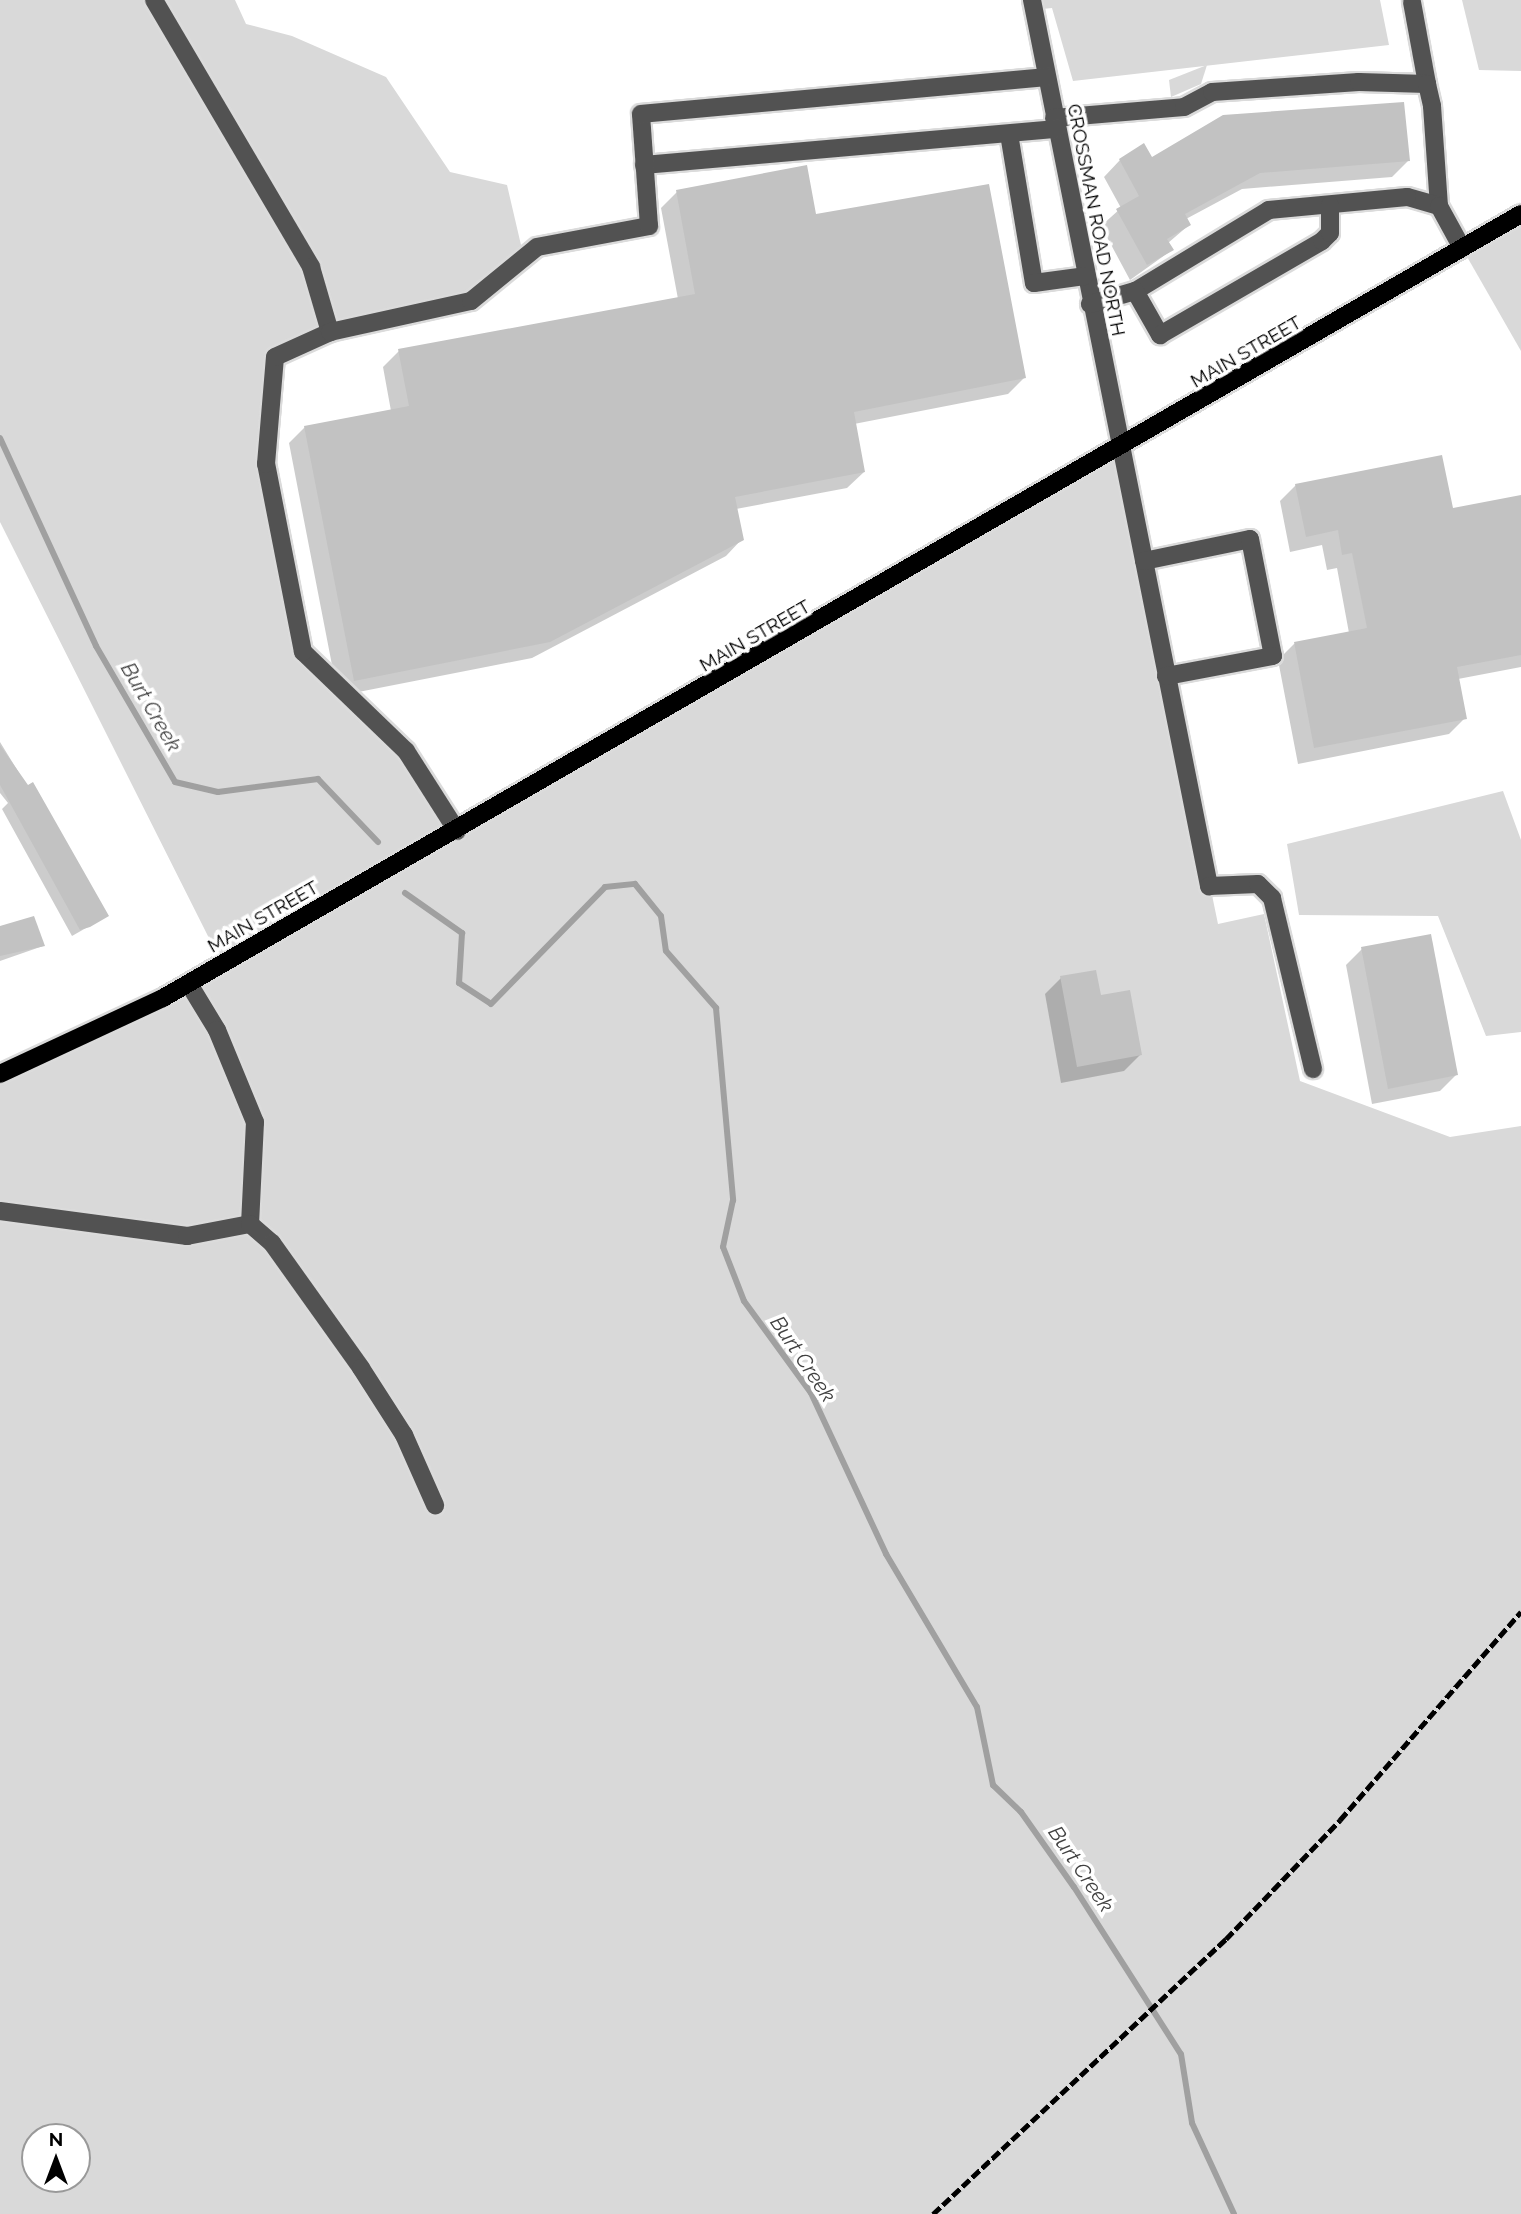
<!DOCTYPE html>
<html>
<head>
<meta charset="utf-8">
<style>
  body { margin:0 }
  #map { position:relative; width:1521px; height:2214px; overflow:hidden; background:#fff; font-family:Raleway,sans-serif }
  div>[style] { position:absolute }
  .green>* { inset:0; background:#d9d9d9 }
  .shadow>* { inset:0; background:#0003 }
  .stream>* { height:6px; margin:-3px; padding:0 3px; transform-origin:3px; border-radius:3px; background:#a0a0a0 }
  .building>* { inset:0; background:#c2c2c2 }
  .roads { filter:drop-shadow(2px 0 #dbdbdb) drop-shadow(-2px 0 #dbdbdb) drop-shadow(0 2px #dbdbdb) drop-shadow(0 -2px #dbdbdb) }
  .minor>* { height:18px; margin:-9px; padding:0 9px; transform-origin:9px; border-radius:9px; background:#525252 }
  .major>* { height:18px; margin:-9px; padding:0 9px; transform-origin:9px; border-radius:9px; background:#000 }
  .rail>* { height:5px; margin-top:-2.5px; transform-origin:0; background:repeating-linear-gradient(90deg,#000 0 10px,transparent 0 13.5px) }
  span { translate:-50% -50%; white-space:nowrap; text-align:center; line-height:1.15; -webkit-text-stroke:7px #fff; paint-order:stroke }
  .street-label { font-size:19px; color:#000 }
  .water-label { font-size:21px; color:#414141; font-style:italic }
  .north { position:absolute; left:21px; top:2123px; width:70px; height:70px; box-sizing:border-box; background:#fff; border:2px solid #999; border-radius:50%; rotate:0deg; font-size:19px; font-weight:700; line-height:28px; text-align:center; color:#000 }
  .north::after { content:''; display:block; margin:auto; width:24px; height:32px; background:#000; clip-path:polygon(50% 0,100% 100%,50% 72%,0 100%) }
</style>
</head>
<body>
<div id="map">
  <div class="green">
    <i style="clip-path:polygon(evenodd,0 0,235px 0,246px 24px,292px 36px,386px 77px,450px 172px,507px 185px,521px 245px,517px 263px,471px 301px,330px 332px,275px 357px,266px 464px,303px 652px,406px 751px,457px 830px,1120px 448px,1218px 924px,1264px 914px,1300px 1081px,1450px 1137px,1521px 1126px,1521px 2214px,0 2214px,0 1071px,222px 964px,0 522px,0 0,35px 2137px,77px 2137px,77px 2179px,35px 2179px,35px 2137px)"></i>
    <i style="clip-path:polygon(1032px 0,1380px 0,1389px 45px,1073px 81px,1052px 8px,1033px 10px)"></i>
    <i style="clip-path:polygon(1462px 0,1521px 0,1521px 71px,1479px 70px)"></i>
    <i style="clip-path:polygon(1207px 65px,1201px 84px,1171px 97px,1169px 80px)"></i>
    <i style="clip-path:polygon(1521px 214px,1521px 351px,1462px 248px)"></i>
    <i style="clip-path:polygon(1503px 791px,1521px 840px,1521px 1032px,1486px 1036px,1438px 916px,1299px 915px,1287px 844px)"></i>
  </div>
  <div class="shadow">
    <i style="clip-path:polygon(1120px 160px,1152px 159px,1408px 161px,1392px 177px,1242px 189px,1186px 219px,1189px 225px,1168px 243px,1172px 250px,1130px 280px,1101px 226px,1121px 208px,1104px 177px)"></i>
    <i style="clip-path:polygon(677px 192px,815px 216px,1024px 378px,1008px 394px,854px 424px,864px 472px,847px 488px,736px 509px,742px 539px,726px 556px,532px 658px,338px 696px,289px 443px,305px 427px,391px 411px,383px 367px,399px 351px,678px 299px,661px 208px)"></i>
    <i style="clip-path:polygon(1296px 485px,1451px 510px,1521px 496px,1521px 667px,1458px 679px,1465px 718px,1449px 734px,1298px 764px,1278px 660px,1294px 644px,1349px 633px,1337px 568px,1327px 570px,1322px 545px,1290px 552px,1280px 501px)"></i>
    <i style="clip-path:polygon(0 742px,107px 916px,72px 936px,2px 809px,8px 803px,0 793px)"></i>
    <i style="clip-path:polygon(0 927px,43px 946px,0 961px)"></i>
    <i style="clip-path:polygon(1362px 949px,1456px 1075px,1440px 1091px,1372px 1104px,1346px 965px)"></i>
    <i style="clip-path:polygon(1061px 978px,1140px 1055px,1124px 1071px,1061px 1083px,1045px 994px)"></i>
  </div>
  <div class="stream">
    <i style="left:0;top:438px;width:229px;rotate:65.2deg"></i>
    <i style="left:96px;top:646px;width:157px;rotate:59.8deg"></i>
    <i style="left:175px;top:782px;width:44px;rotate:13.1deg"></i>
    <i style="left:218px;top:792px;width:101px;rotate:-7.4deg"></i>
    <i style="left:318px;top:779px;width:87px;rotate:46.4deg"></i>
    <i style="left:405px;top:893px;width:70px;rotate:35.1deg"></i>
    <i style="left:462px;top:933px;width:50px;rotate:93.4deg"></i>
    <i style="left:459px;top:983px;width:38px;rotate:33deg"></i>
    <i style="left:491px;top:1004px;width:163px;rotate:-45.7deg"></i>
    <i style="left:605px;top:887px;width:30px;rotate:-6deg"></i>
    <i style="left:635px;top:884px;width:41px;rotate:50.9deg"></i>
    <i style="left:661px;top:916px;width:35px;rotate:82deg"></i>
    <i style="left:666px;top:951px;width:76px;rotate:48.7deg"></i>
    <i style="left:716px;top:1008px;width:193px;rotate:84.9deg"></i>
    <i style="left:733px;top:1200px;width:48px;rotate:102deg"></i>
    <i style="left:723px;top:1247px;width:58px;rotate:68.7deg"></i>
    <i style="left:744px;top:1301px;width:114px;rotate:53.9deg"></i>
    <i style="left:811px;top:1393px;width:178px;rotate:65deg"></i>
    <i style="left:886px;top:1554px;width:178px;rotate:59.3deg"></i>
    <i style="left:977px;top:1707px;width:80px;rotate:78.4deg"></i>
    <i style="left:993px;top:1785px;width:39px;rotate:44deg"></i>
    <i style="left:1021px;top:1812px;width:92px;rotate:54.8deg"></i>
    <i style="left:1074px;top:1887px;width:198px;rotate:57.4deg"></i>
    <i style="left:1181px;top:2054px;width:70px;rotate:80.9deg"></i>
    <i style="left:1192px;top:2123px;width:100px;rotate:65.2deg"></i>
  </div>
  <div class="building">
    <i style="clip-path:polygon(1404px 102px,1410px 161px,1260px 173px,1185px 214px,1191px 225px,1167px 239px,1174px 250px,1147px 265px,1116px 209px,1139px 196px,1119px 159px,1144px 143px,1152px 157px,1223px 115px)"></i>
    <i style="clip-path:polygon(807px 165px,816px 214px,989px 184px,1026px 378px,854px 412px,865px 472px,735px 497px,744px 540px,550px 642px,354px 681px,304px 426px,409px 406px,398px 349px,695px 294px,676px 190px)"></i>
    <i style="clip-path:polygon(1442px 455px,1453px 508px,1521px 495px,1521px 655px,1457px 667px,1467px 719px,1314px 748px,1294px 642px,1367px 628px,1352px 553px,1342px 555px,1338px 530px,1306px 537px,1295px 484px)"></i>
    <i style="clip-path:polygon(0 745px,28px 785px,33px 782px,109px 916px,90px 927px,80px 930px,0 785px)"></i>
    <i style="clip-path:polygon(34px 916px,45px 946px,0 956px,0 926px)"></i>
    <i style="clip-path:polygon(1431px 934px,1458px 1075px,1388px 1089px,1361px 947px)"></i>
    <i style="clip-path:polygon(1096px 970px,1101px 995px,1130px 990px,1142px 1055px,1077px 1067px,1060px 976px)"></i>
  </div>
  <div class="roads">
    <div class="minor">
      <i style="left:154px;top:0;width:310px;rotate:59.5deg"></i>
      <i style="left:311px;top:267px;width:68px;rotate:73.7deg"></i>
      <i style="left:1032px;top:0;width:904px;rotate:78.7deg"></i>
      <i style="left:1209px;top:886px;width:49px;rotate:-2.3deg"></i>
      <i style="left:1258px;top:884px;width:20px;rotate:45deg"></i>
      <i style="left:1272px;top:898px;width:176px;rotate:76.5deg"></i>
      <i style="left:1412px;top:2px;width:83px;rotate:79.6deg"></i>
      <i style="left:1054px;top:118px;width:130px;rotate:-4.8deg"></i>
      <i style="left:1184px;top:107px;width:32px;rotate:-28deg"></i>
      <i style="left:1212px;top:92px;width:147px;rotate:-3.9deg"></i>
      <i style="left:1359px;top:82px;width:68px;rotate:1.7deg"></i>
      <i style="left:1427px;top:84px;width:23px;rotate:77deg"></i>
      <i style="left:1432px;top:106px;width:100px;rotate:86deg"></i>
      <i style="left:1439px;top:206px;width:33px;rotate:-164deg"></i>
      <i style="left:1407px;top:197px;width:139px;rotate:174.6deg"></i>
      <i style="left:1269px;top:210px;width:157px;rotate:148.8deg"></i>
      <i style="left:1135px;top:291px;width:47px;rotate:163.9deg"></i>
      <i style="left:1009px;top:134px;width:151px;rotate:80.5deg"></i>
      <i style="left:1034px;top:283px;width:51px;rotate:-7.8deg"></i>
      <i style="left:644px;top:165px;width:414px;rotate:-5deg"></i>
      <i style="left:1439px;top:206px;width:48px;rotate:61.3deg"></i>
      <i style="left:1135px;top:291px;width:51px;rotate:60.4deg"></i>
      <i style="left:1160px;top:335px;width:187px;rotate:-30.1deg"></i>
      <i style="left:1322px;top:241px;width:11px;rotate:-45deg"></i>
      <i style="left:1330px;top:233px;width:28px;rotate:-90deg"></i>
      <i style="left:1144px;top:561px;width:108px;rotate:-11.7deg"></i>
      <i style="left:1250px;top:539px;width:119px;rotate:78.9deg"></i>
      <i style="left:1273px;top:656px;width:109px;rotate:169.4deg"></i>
      <i style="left:457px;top:831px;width:95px;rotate:-122.5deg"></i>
      <i style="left:406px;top:751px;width:143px;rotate:-136.1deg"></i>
      <i style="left:303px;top:652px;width:192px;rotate:-101.1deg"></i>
      <i style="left:266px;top:464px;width:107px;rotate:-85.2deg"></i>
      <i style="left:275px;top:357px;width:60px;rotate:-24.4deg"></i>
      <i style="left:330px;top:332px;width:144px;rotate:-12.4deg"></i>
      <i style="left:471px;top:301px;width:85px;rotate:-39.3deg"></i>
      <i style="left:537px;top:247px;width:114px;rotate:-10.6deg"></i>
      <i style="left:649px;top:226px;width:112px;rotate:-94.1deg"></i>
      <i style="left:641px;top:114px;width:407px;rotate:-5.2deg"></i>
      <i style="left:189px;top:984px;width:54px;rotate:58.7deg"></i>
      <i style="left:217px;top:1030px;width:100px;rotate:67.6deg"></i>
      <i style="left:255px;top:1122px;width:102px;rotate:92.8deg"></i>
      <i style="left:0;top:1211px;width:189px;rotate:7.6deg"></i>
      <i style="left:187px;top:1236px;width:64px;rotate:-10.8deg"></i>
      <i style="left:250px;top:1224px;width:29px;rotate:41deg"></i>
      <i style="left:272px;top:1243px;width:153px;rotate:54.5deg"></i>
      <i style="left:361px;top:1368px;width:80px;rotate:57.3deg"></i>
      <i style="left:404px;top:1435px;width:77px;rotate:66.1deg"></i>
    </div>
    <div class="major">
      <i style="left:0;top:1074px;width:180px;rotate:-25deg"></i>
      <i style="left:163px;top:998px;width:1568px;rotate:-30deg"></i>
    </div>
  </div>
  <div class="rail">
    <i style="left:933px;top:2214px;width:402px;rotate:-43.2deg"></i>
    <i style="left:1226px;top:1939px;width:165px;rotate:-46.2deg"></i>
    <i style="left:1340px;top:1820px;width:276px;rotate:-49deg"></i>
  </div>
  <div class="street-label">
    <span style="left:1096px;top:220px;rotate:79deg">CROSSMAN ROAD NORTH</span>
    <span style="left:1246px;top:352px;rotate:-30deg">MAIN STREET</span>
    <span style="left:755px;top:636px;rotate:-30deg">MAIN STREET</span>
    <span style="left:263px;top:917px;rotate:-30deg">MAIN STREET</span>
  </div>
  <div class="water-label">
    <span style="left:151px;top:707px;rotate:60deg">Burt Creek</span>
    <span style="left:803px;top:1359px;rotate:56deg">Burt Creek</span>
    <span style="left:1081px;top:1869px;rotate:56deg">Burt Creek</span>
  </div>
  <div class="north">N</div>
</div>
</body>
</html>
